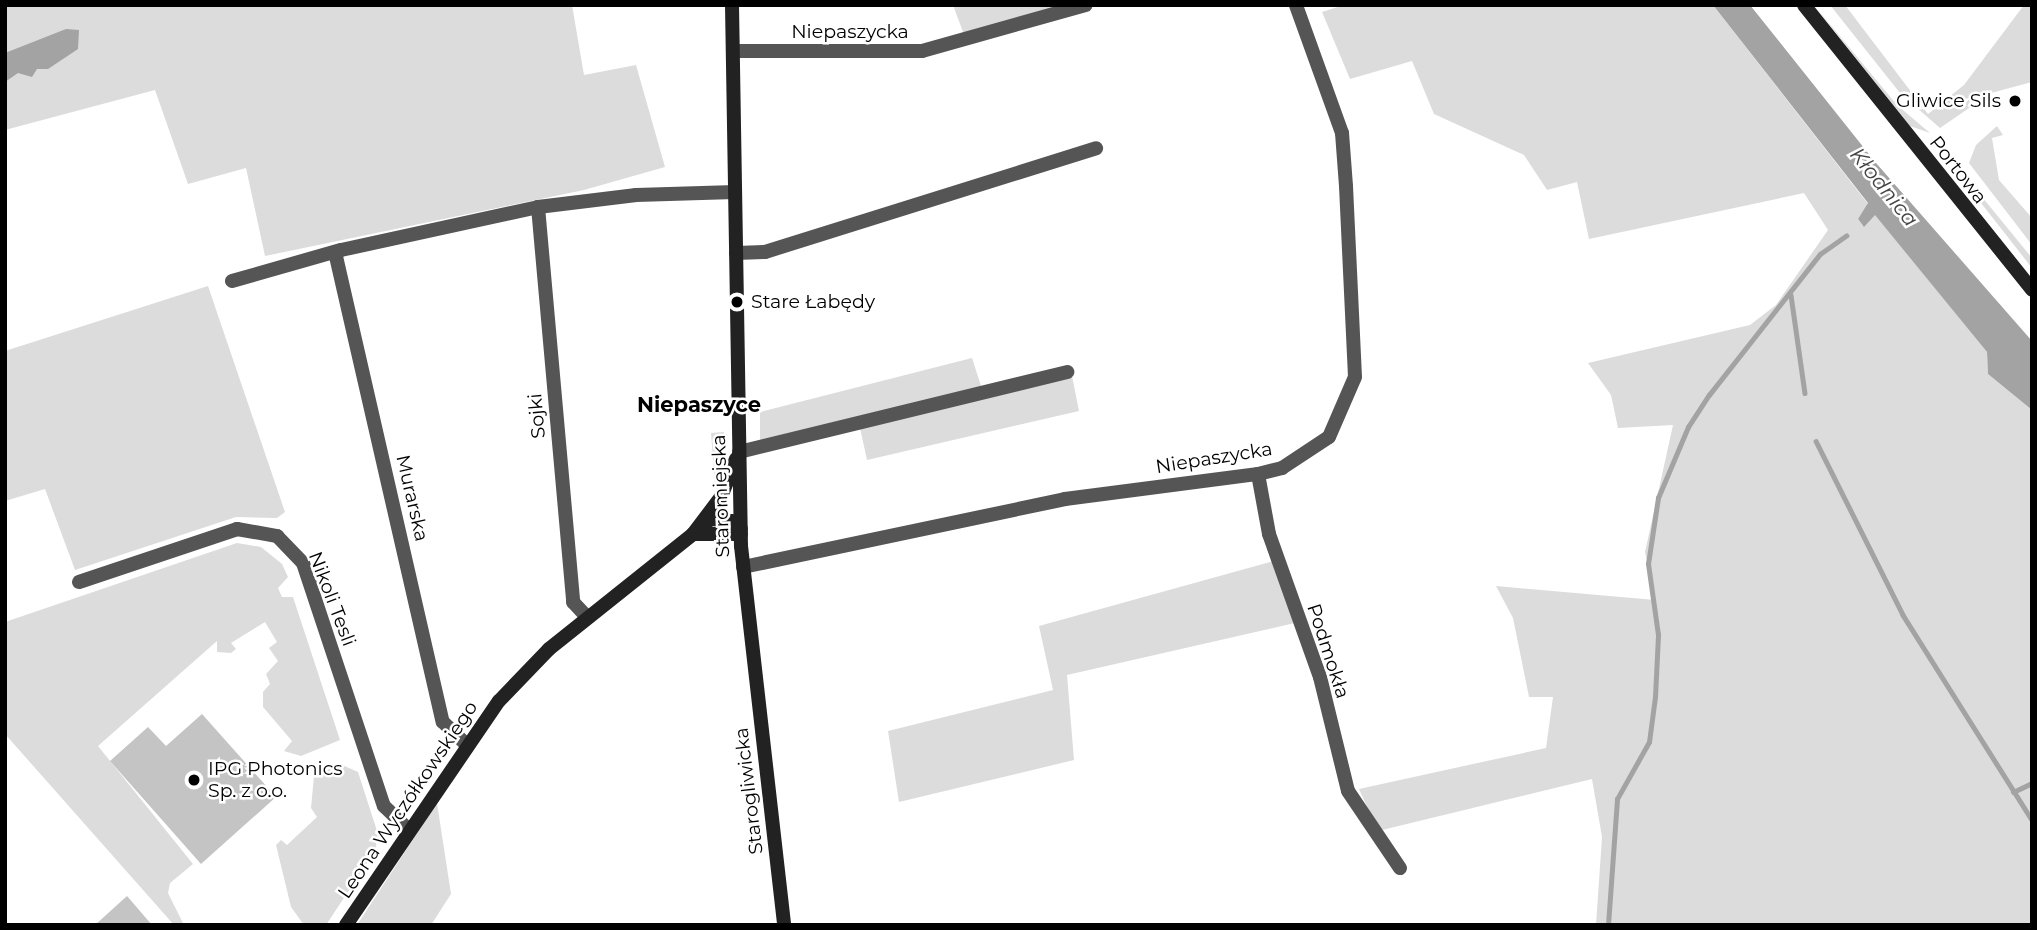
<!DOCTYPE html>
<html>
<head>
<meta charset="utf-8">
<style>
  body { margin:0 }
  #map { position:relative; width:2037px; height:930px; overflow:hidden; background:#fff; font-family:Montserrat,sans-serif }
  div>[style] { position:absolute }
  .green>* { inset:0; background:#dcdcdc }
  .water>* { inset:0; background:#a3a3a3 }
  .stream>* { height:4.5px; margin:-2.25px; padding:0 2.25px; transform-origin:2.25px; border-radius:2.25px; background:#a3a3a3 }
  .building>* { inset:0; background:#c4c4c4 }
  .street>* { height:14px; margin:-7px; padding:0 7px; transform-origin:7px; border-radius:7px; background:#555 }
  .secondary>* { height:14px; margin:-7px; padding:0 7px; transform-origin:7px; border-radius:7px; background:#222 }
  .dots>* { width:19px; height:19px; translate:-50% -50%; box-sizing:border-box; border:4px solid #fff; border-radius:50% }
  span { translate:-50% -50%; white-space:nowrap; text-align:center; line-height:1.15; -webkit-text-stroke:5px #fff; paint-order:stroke }
  .street-label { font-size:19px; color:#000 }
  .poi-label { font-size:19px; color:#000 }
  .right { translate:-100% -50%; text-align:right }
  .left { translate:0 -50%; text-align:left }
  .water-label { font-size:21px; color:#444; font-style:italic }
  .neighbourhood-label { font-size:21px; color:#000; font-weight:700 }
  .frame { position:absolute; inset:0; border:7px solid #000; pointer-events:none }
</style>
</head>
<body>
<div id="map">
  <div class="green">
    <i style="clip-path:polygon(5px 5px,572px 5px,584px 75px,636px 65px,665px 167px,584px 190px,265px 256px,246px 168px,188px 184px,155px 90px,5px 130px)"></i>
    <i style="clip-path:polygon(953px 5px,1085px 5px,966px 40px)"></i>
    <i style="clip-path:polygon(1344px 5px,1713px 5px,1868px 204px,1858px 219px,1863px 226px,1875px 214px,1987px 352px,1988px 374px,2032px 410px,2032px 925px,1596px 925px,1602px 837px,1592px 779px,1378px 831px,1359px 789px,1546px 748px,1553px 697px,1529px 697px,1513px 618px,1496px 586px,1655px 600px,1645px 552px,1673px 425px,1618px 428px,1611px 395px,1588px 363px,1750px 325px,1776px 305px,1828px 230px,1804px 193px,1589px 239px,1577px 182px,1547px 190px,1524px 155px,1434px 114px,1412px 61px,1350px 79px,1322px 12px)"></i>
    <i style="clip-path:polygon(1814px 5px,1897px 105px,1930px 133px,1910px 126px)"></i>
    <i style="clip-path:polygon(1830px 5px,1845px 5px,1928px 114px,1964px 85px,2024px 5px,2032px 5px,2032px 82px,1991px 93px,1940px 128px,1900px 93px)"></i>
    <i style="clip-path:polygon(1997px 126px,2003px 135px,1992px 138px,1999px 180px,2032px 218px,2032px 245px,1969px 163px,1976px 145px)"></i>
    <i style="clip-path:polygon(1969px 181px,2032px 258px,2032px 268px,1974px 194px)"></i>
    <i style="clip-path:polygon(208px 286px,285px 512px,277px 518px,236px 517px,75px 570px,45px 489px,5px 501px,5px 351px)"></i>
    <i style="clip-path:polygon(972px 358px,982px 389px,760px 443px,760px 412px)"></i>
    <i style="clip-path:polygon(1072px 376px,1079px 411px,867px 460px,860px 428px)"></i>
    <i style="clip-path:polygon(724px 432px,721px 472px,715px 485px,711px 433px)"></i>
    <i style="clip-path:polygon(237px 543px,261px 547px,282px 564px,288px 577px,278px 588px,282px 597px,293px 597px,340px 740px,301px 756px,284px 751px,292px 741px,263px 707px,263px 692px,270px 684px,266px 674px,278px 661px,269px 648px,277px 642px,265px 622px,231px 643px,236px 649px,231px 653px,217px 652px,217px 641px,98px 746px,193px 864px,170px 883px,168px 893px,184px 925px,174px 925px,5px 734px,5px 622px)"></i>
    <i style="clip-path:polygon(1277px 560px,1299px 622px,1067px 675px,1074px 760px,899px 802px,888px 731px,1053px 690px,1039px 626px)"></i>
    <i style="clip-path:polygon(340px 764px,358px 772px,378px 834px,375px 851px,326px 925px,304px 925px,291px 907px,276px 845px,281px 840px,287px 845px,317px 817px,311px 808px,314px 776px)"></i>
    <i style="clip-path:polygon(437px 803px,451px 894px,431px 925px,357px 925px)"></i>
  </div>
  <div class="water">
    <i style="clip-path:polygon(1713px 5px,1750px 5px,1876px 163px,2032px 341px,2032px 410px,1988px 374px,1987px 352px,1875px 215px,1864px 227px,1858px 219px,1868px 203px)"></i>
    <i style="clip-path:polygon(66px 29px,79px 30px,78px 49px,48px 69px,37px 69px,32px 77px,18px 73px,5px 82px,5px 53px)"></i>
  </div>
  <div class="stream">
    <i style="left:1791px;top:295px;width:99px;rotate:81.9deg"></i>
    <i style="left:1816px;top:441px;width:195px;rotate:63.4deg"></i>
    <i style="left:1903px;top:615px;width:242px;rotate:57.8deg"></i>
    <i style="left:2013px;top:792px;width:21px;rotate:-25deg"></i>
    <i style="left:1608px;top:925px;width:126px;rotate:-85.9deg"></i>
    <i style="left:1617px;top:799px;width:65px;rotate:-60.7deg"></i>
    <i style="left:1649px;top:742px;width:45px;rotate:-82.4deg"></i>
    <i style="left:1655px;top:697px;width:62px;rotate:-87.2deg"></i>
    <i style="left:1658px;top:635px;width:72px;rotate:-98deg"></i>
    <i style="left:1648px;top:564px;width:67px;rotate:-81.4deg"></i>
    <i style="left:1658px;top:498px;width:77px;rotate:-67.1deg"></i>
    <i style="left:1688px;top:427px;width:38px;rotate:-57deg"></i>
    <i style="left:1709px;top:395px;width:179px;rotate:-51.8deg"></i>
    <i style="left:1820px;top:254px;width:32px;rotate:-35deg"></i>
  </div>
  <div class="building">
    <i style="clip-path:polygon(202px 714px,276px 797px,201px 864px,110px 761px,148px 727px,166px 746px)"></i>
    <i style="clip-path:polygon(127px 896px,152px 925px,95px 925px)"></i>
  </div>
  <div class="street">
    <i style="left:734px;top:51px;width:188px"></i>
    <i style="left:922px;top:51px;width:170px;rotate:-15.7deg"></i>
    <i style="left:538px;top:207px;width:397px;rotate:84.9deg"></i>
    <i style="left:573px;top:602px;width:21px;rotate:47deg"></i>
    <i style="left:335px;top:252px;width:482px;rotate:77.1deg"></i>
    <i style="left:443px;top:722px;width:32px;rotate:44deg"></i>
    <i style="left:736px;top:253px;width:29px;rotate:-2deg"></i>
    <i style="left:765px;top:252px;width:347px;rotate:-17.4deg"></i>
    <i style="left:232px;top:281px;width:113px;rotate:-15.9deg"></i>
    <i style="left:341px;top:250px;width:202px;rotate:-12.3deg"></i>
    <i style="left:538px;top:207px;width:99px;rotate:-7deg"></i>
    <i style="left:636px;top:195px;width:99px;rotate:-1.7deg"></i>
    <i style="left:739px;top:452px;width:338px;rotate:-13.7deg"></i>
    <i style="left:1258px;top:474px;width:61px;rotate:79.6deg"></i>
    <i style="left:1269px;top:534px;width:152px;rotate:70.4deg"></i>
    <i style="left:1320px;top:677px;width:117px;rotate:76.2deg"></i>
    <i style="left:1348px;top:791px;width:93px;rotate:56deg"></i>
    <i style="left:743px;top:567px;width:329px;rotate:-11.9deg"></i>
    <i style="left:1065px;top:499px;width:195px;rotate:-7.4deg"></i>
    <i style="left:1258px;top:474px;width:25px;rotate:-14deg"></i>
    <i style="left:1282px;top:468px;width:56px;rotate:-33.4deg"></i>
    <i style="left:1329px;top:437px;width:65px;rotate:-66.6deg"></i>
    <i style="left:1355px;top:377px;width:191px;rotate:-92.7deg"></i>
    <i style="left:1346px;top:186px;width:53px;rotate:-94.3deg"></i>
    <i style="left:1342px;top:133px;width:136px;rotate:-109.8deg"></i>
    <i style="left:79px;top:582px;width:167px;rotate:-18.5deg"></i>
    <i style="left:237px;top:529px;width:41px;rotate:9.9deg"></i>
    <i style="left:277px;top:536px;width:37px;rotate:46deg"></i>
    <i style="left:303px;top:563px;width:256px;rotate:71.6deg"></i>
    <i style="left:384px;top:806px;width:35px;rotate:44deg"></i>
  </div>
  <div class="secondary">
    <i style="left:732px;top:5px;width:541px;rotate:89.05deg"></i>
    <i style="left:741px;top:546px;width:381px;rotate:83.5deg"></i>
    <i style="left:1804px;top:5px;width:365px;rotate:51.3deg"></i>
    <i style="left:701px;top:525px;width:13px;rotate:-29deg"></i>
    <i style="left:712px;top:519px;width:20px;rotate:6deg"></i>
    <i style="left:732px;top:521px;width:12px;rotate:42deg"></i>
    <i style="left:693px;top:534px;width:48px"></i>
    <i style="left:346px;top:925px;width:271px;rotate:-55.7deg"></i>
    <i style="left:499px;top:701px;width:72px;rotate:-46.1deg"></i>
    <i style="left:549px;top:649px;width:184px;rotate:-38.6deg"></i>
    <i style="left:693px;top:534px;width:46px;rotate:-52.9deg"></i>
    <i style="left:721px;top:497px;width:41px;rotate:-68.5deg"></i>
  </div>
  <div class="dots">
    <i style="left:2015px;top:101px;background:#000"></i>
    <i style="left:737px;top:302px;background:#000"></i>
    <i style="left:194px;top:780px;background:#000"></i>
  </div>
  <div class="street-label">
    <span style="left:850px;top:32px">Niepaszycka</span>
    <span style="left:1958px;top:170px;rotate:52deg">Portowa</span>
    <span style="left:537px;top:416px;rotate:-95deg">Sojki</span>
    <span style="left:1214px;top:458px;rotate:-9deg">Niepaszycka</span>
    <span style="left:721px;top:496px;rotate:-92deg">Staromiejska</span>
    <span style="left:412px;top:498px;rotate:77deg">Murarska</span>
    <span style="left:332px;top:599px;rotate:69deg">Nikoli Tesli</span>
    <span style="left:1328px;top:651px;rotate:72deg">Podmokła</span>
    <span style="left:749px;top:791px;rotate:-97deg">Starogliwicka</span>
    <span style="left:408px;top:800px;rotate:-56deg">Leona Wyczółkowskiego</span>
  </div>
  <div class="poi-label">
    <span class="right" style="left:2001px;top:101px">Gliwice Sils</span>
    <span class="left" style="left:751px;top:302px">Stare Łabędy</span>
    <span class="left" style="left:208px;top:780px">IPG Photonics<br>Sp. z o.o.</span>
  </div>
  <div class="water-label">
    <span style="left:1884px;top:187px;rotate:51deg">Kłodnica</span>
  </div>
  <div class="neighbourhood-label">
    <span style="left:699px;top:405px">Niepaszyce</span>
  </div>
  <div class="frame"></div>
</div>
</body>
</html>
